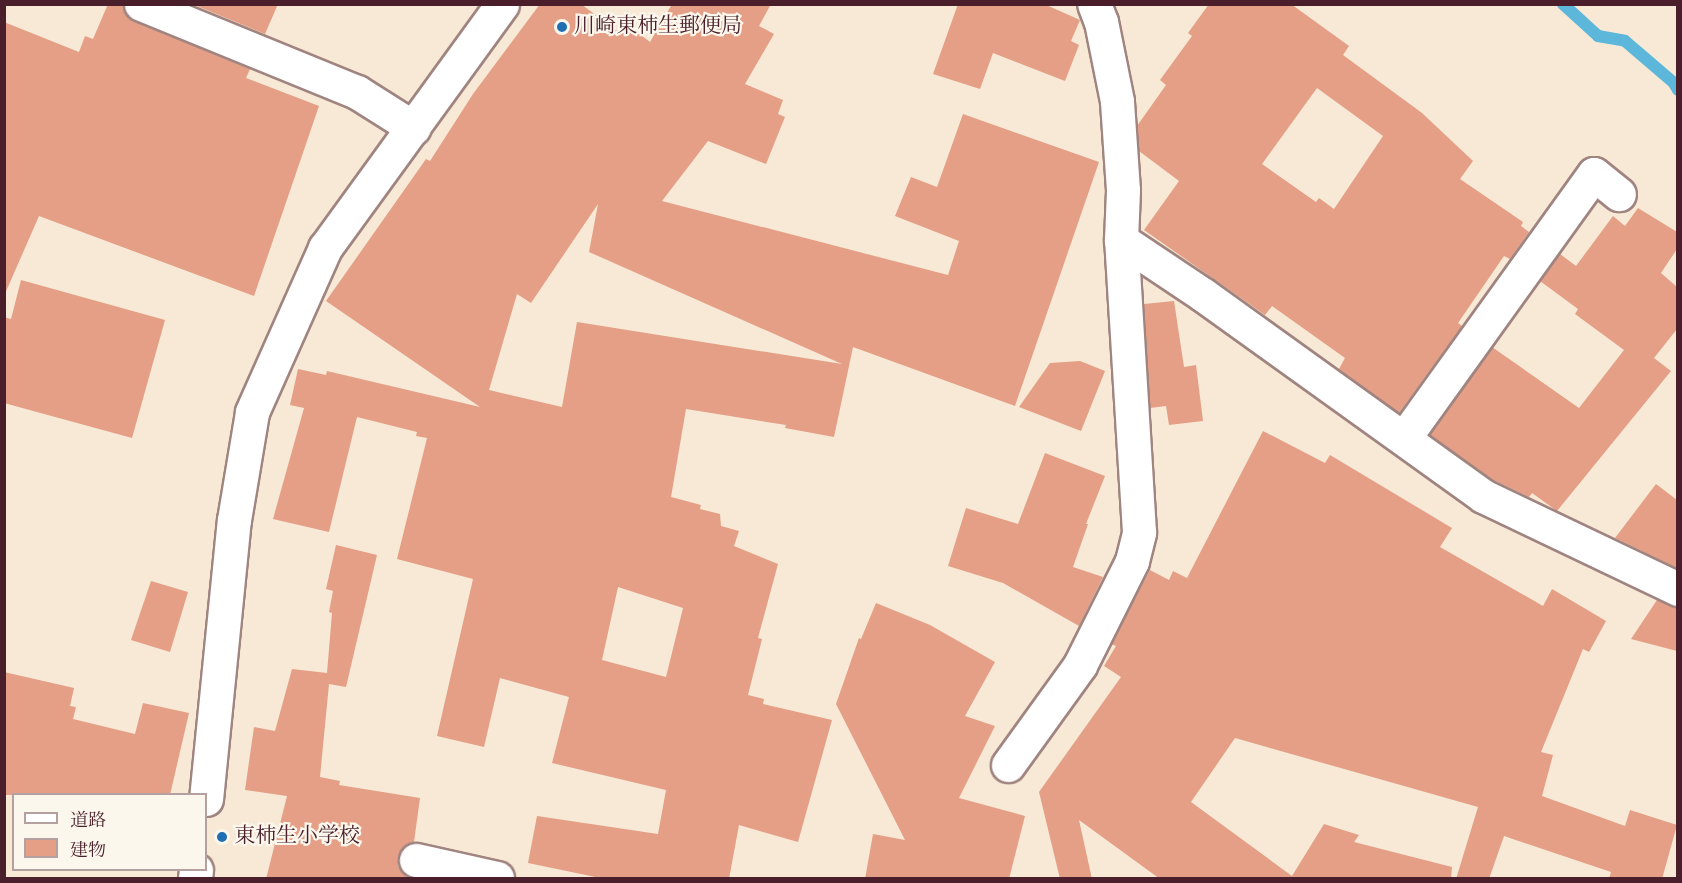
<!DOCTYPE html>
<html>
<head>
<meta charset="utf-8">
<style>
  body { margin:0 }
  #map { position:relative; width:1682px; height:883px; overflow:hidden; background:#f7e9d5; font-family:"Old Standard TT","Noto Serif JP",serif }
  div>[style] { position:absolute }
  .stream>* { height:12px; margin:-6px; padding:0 6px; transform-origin:6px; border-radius:6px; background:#5cb7da }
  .building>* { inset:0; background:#e49f86 }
  .roads { filter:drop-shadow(2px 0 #a08480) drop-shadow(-2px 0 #a08480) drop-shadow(0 2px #a08480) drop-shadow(0 -2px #a08480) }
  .minor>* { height:33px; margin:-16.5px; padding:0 16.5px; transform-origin:16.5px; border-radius:16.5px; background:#fff }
  .dots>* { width:16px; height:16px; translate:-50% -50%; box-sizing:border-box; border:3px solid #fbf7ec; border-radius:50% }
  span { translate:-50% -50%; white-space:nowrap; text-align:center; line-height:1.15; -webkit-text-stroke:4.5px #fbf7ec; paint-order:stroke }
  .poi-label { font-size:21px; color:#4a1f2b }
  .left { translate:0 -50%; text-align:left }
  .frame { position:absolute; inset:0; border:6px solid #4a1f2b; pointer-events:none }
  .legend { position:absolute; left:12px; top:793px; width:195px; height:78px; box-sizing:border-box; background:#fbf7ec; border:2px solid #b4a19f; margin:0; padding:8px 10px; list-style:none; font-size:18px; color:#4a1f2b }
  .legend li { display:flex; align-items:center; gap:12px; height:30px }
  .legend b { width:30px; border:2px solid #b4a19f }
</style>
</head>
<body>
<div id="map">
  <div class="stream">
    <i style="left:1563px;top:4px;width:47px;rotate:42.4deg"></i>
    <i style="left:1598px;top:36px;width:27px;rotate:10deg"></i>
    <i style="left:1625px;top:41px;width:65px;rotate:40.6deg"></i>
    <i style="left:1674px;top:83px;width:8px;rotate:60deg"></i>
  </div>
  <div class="building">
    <i style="clip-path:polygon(108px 4px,123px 4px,126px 15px,134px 21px,250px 69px,246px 78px,319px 106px,254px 296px,39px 216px,4px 296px,4px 22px,79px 52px,85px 36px,93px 39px)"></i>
    <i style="clip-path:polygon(192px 4px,278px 4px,265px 34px)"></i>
    <i style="clip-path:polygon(evenodd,540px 4px,581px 4px,617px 31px,624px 22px,650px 42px,672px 4px,771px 4px,759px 26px,774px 34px,745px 84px,783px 100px,778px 114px,785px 117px,766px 164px,708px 141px,662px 201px,948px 275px,959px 241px,895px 216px,911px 177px,937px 187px,963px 114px,1099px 162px,1015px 406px,853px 347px,834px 437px,785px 428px,786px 425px,686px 409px,671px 497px,701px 505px,700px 509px,720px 514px,721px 526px,739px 531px,734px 546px,778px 564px,758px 638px,762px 639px,748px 695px,764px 699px,763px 704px,832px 720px,798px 842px,739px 825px,729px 879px,605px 879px,528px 863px,537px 816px,658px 834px,666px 790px,552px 763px,569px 697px,500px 678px,484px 747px,437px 736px,473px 579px,397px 559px,427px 438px,416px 436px,417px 432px,357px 417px,329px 532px,273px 519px,304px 408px,290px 405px,298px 369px,326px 375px,327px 371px,480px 407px,326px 301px,426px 159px,430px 161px,473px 94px,540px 4px,598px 204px,589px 252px,842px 364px,577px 322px,562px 407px,489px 390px,517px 294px,531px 303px,598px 204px,540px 4px,618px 587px,683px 608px,666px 677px,602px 660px,618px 587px)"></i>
    <i style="clip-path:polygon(958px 4px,1044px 4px,1080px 20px,1071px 41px,1079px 45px,1065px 81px,993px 53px,980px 89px,933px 74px)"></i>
    <i style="clip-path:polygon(evenodd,1209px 4px,1291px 4px,1349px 46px,1343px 55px,1422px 113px,1473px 161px,1460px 179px,1523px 222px,1521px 226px,1529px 232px,1510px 259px,1504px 256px,1458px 323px,1462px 326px,1399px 413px,1339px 369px,1345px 358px,1272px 306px,1265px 315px,1144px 230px,1179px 181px,1139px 151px,1137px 126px,1166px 85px,1160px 80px,1192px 36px,1188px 33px,1209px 4px,1317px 88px,1383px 136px,1334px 209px,1319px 198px,1316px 202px,1262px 164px,1317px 88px)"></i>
    <i style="clip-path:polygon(1638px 208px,1677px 232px,1677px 249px,1661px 273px,1677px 287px,1677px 329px,1654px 358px,1671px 371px,1557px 511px,1532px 493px,1529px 497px,1493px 480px,1430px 435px,1492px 347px,1579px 408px,1624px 350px,1575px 314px,1578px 309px,1540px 281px,1560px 254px,1576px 266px,1613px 216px,1625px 226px)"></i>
    <i style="clip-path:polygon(21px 280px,165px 320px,132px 438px,4px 403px,4px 317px,11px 319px)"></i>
    <i style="clip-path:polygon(1174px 301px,1184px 367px,1196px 365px,1203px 421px,1169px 425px,1166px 406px,1150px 408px,1144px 304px)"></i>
    <i style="clip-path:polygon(1080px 361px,1105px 371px,1081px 431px,1019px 407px,1050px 363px)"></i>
    <i style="clip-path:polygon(1263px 431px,1325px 463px,1330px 455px,1452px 528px,1440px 547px,1543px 606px,1552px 589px,1606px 621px,1589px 652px,1583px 649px,1541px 752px,1553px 755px,1542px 796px,1625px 826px,1630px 810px,1677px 825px,1662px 879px,1609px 879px,1611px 872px,1504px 836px,1489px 879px,1456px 879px,1478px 807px,1235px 738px,1191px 802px,1292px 876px,1324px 824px,1359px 835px,1354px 842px,1452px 867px,1451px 879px,1160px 879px,1079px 820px,1092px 879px,1060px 879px,1039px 792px,1121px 677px,1104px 666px,1116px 646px,1111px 644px,1150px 570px,1169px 580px,1173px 571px,1187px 578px)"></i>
    <i style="clip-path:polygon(1045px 453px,1105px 476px,1086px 524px,1088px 524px,1073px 567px,1103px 577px,1079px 626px,1003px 583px,948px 566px,966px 508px,1018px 524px)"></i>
    <i style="clip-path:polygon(1656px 484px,1677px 500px,1677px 568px,1615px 538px)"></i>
    <i style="clip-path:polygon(336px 545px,377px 555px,346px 687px,329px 684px,320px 777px,340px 781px,339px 785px,420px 798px,414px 842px,403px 847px,398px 857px,398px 866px,408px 879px,266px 879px,287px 796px,245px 790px,254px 727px,275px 731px,292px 669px,327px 673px,332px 613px,329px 612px,333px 591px,326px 589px)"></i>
    <i style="clip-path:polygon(151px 581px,188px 592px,170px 652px,131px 640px)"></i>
    <i style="clip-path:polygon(1657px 600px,1677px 607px,1677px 651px,1631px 639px)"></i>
    <i style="clip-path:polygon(876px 603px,930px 625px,995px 662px,965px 716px,995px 726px,959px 798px,1025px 816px,1009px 879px,865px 879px,873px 834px,905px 840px,836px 704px,859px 638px,861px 639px)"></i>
    <i style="clip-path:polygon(4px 672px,74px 688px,70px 706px,76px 707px,73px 719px,135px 734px,143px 703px,189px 713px,170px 795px,4px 795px)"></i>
  </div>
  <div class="roads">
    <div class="minor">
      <i style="left:141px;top:4px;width:233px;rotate:22.2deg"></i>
      <i style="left:357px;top:92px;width:67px;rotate:32.3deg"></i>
      <i style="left:1121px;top:240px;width:97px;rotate:33.7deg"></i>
      <i style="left:1202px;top:294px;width:346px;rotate:35.7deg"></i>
      <i style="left:1483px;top:496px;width:216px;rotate:25.5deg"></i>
      <i style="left:1404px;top:438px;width:325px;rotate:-54.3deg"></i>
      <i style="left:1594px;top:174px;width:32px;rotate:39deg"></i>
      <i style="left:1008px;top:765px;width:123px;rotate:-54.2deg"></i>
      <i style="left:1080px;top:665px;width:116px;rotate:-63.4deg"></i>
      <i style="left:1132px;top:561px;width:30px;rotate:-76deg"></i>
      <i style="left:1139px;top:532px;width:293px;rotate:-93.5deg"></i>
      <i style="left:1121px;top:240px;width:50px;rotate:-87.7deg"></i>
      <i style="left:1123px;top:190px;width:89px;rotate:-93.9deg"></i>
      <i style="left:1117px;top:101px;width:81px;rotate:-101.4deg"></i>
      <i style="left:1101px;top:22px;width:19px;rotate:-111deg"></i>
      <i style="left:206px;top:799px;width:280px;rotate:-84.3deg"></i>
      <i style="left:234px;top:520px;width:109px;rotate:-80.5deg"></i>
      <i style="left:252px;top:412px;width:180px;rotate:-66deg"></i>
      <i style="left:325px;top:248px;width:301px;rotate:-54deg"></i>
      <i style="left:416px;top:860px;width:83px;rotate:12.5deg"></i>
      <i style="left:195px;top:878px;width:8px;rotate:-83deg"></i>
    </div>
  </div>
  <div class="dots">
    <i style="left:562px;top:27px;background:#1f6fb2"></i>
    <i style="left:222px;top:837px;background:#1f6fb2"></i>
  </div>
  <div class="poi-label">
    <span class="left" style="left:574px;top:27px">川崎東柿生郵便局</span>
    <span class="left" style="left:234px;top:837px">東柿生小学校</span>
  </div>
  <div class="frame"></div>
  <ul class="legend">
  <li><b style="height:8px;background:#fff"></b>道路</li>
  <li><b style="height:16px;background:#e49f86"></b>建物</li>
  </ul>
</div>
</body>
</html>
